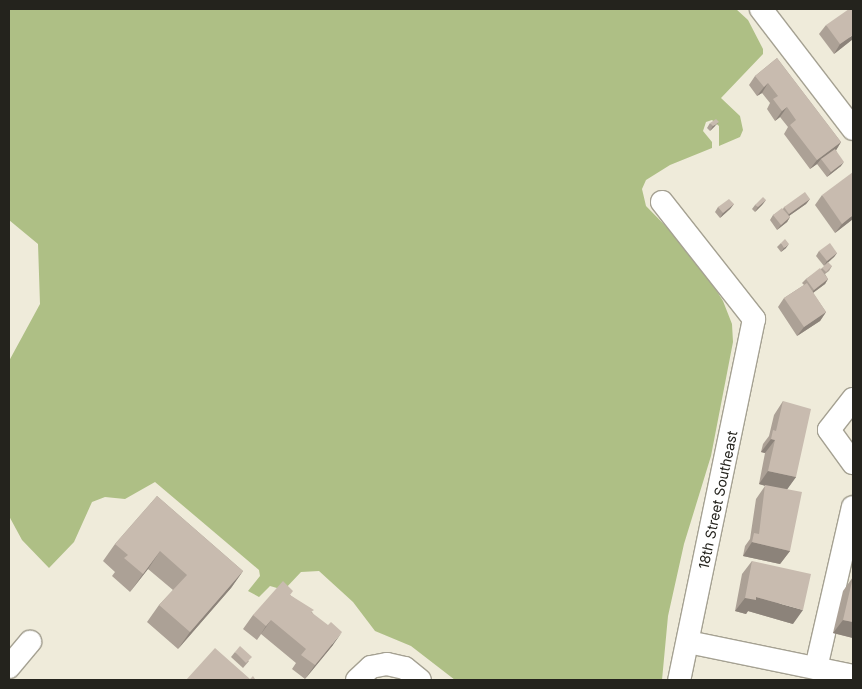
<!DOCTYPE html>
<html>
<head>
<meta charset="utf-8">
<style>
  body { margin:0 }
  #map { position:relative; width:862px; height:689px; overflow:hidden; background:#efebda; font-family:Inter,sans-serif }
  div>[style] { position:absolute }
  .forest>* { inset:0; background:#aebf85 }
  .roads { filter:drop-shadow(1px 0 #a5a192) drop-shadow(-1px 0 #a5a192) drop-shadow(0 1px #a5a192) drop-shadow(0 -1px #a5a192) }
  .minor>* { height:22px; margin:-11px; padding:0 11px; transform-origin:11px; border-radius:11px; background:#fff }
  .wall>* { inset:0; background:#aca196 }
  .shaded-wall>* { inset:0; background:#8c837a }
  .building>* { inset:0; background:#c8bbaf }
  span { translate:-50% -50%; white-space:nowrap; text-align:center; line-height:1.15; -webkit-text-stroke:4px #fff; paint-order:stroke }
  .street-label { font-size:14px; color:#24231d }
  .frame { position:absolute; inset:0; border:10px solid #24231d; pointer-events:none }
</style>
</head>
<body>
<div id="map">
  <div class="forest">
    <i style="clip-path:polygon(9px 9px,736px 9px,748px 20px,763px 49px,763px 54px,721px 98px,740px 116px,743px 130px,740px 137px,719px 146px,719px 126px,712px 120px,706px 122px,703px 131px,712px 142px,712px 148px,670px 165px,646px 180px,642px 189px,646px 206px,695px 256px,723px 301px,732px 324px,733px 342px,711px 456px,684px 544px,668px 616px,662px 680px,455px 680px,411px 646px,375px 631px,353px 602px,319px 571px,301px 572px,284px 590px,270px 586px,259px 597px,248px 591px,260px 576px,259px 570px,155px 482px,125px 499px,105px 497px,92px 502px,74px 542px,49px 568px,22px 540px,9px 516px,9px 361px,40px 304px,38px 244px,9px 220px)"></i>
  </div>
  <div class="roads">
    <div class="minor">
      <i style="left:761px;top:9px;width:151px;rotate:52.5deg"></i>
      <i style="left:662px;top:202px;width:149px;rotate:51.8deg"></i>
      <i style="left:754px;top:319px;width:369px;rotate:101.7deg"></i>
      <i style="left:853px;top:399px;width:39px;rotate:128deg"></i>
      <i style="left:829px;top:430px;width:41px;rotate:54deg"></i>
      <i style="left:688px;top:642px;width:168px;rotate:11.6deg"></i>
      <i style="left:9px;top:667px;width:33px;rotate:-50deg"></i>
      <i style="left:816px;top:668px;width:165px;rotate:-77.1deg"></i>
      <i style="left:357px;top:680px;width:19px;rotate:-43deg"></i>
      <i style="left:371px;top:667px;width:16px;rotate:-11deg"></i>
      <i style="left:387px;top:664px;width:18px;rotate:13deg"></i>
      <i style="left:405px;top:668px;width:19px;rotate:39deg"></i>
    </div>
  </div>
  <div class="wall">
    <i style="clip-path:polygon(826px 25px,853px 39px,834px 54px,819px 34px)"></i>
    <i style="clip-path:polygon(777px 58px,841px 142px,836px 150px,841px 166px,827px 177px,817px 164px,810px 169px,784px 134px,788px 127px,780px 117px,775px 121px,767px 109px,770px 103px,762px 93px,757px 96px,749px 85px,755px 76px)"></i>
    <i style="clip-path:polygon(710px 123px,715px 126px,710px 131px,707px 128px)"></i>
    <i style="clip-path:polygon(822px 195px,853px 219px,835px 233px,815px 205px)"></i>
    <i style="clip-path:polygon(810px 199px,806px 204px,789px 216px,790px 217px,787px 222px,777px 230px,770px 220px,773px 215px,783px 209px,784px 207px)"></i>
    <i style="clip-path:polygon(766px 200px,762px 205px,755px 212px,752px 209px,755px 205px)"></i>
    <i style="clip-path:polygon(734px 204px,730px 209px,720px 218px,715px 212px,718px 207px)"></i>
    <i style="clip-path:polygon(781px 243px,786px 248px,781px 252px,777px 247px)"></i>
    <i style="clip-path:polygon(819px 251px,837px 253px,834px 257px,824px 266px,816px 256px)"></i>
    <i style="clip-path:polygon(832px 266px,829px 271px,825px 274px,828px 279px,825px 284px,813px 293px,826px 312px,820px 321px,797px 336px,778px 307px,784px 298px,804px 285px,802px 283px,806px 279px,821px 269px,822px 268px)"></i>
    <i style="clip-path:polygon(783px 401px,796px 477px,787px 489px,790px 551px,780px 564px,743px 556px,745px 546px,750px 539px,756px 499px,765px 486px,759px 484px,765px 453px,761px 452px,763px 444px,769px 436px,774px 415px)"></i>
    <i style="clip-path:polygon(157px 496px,243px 571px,231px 588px,178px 649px,147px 622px,159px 605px,173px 590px,148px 569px,130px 592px,112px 576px,115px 572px,103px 561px,115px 544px)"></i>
    <i style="clip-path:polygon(752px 561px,793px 624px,748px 611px,746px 614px,735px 611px,742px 574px)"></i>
    <i style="clip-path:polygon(853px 577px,853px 638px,833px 633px,843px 591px)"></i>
    <i style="clip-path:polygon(290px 595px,312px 612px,333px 645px,305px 679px,292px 669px,296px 663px,261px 634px,257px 640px,243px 629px,253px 615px)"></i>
    <i style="clip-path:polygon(235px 652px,249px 661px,243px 668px,231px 657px)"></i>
  </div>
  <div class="shaded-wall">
    <i style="clip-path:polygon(853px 35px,853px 39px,834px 54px,840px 44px)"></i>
    <i style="clip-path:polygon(768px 83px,762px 93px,757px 96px,764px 87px)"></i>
    <i style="clip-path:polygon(787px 107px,780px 117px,775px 121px,782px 111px)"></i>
    <i style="clip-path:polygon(719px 122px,710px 131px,713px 126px)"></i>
    <i style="clip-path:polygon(841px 142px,835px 152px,821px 159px,817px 164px,810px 169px,817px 160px)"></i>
    <i style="clip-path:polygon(844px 162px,841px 166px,827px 177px,831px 172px)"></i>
    <i style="clip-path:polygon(810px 199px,806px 204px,786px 218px,789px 214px)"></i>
    <i style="clip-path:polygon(766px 200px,762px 205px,755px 212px,758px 207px)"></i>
    <i style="clip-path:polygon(734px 204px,730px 209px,720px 218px,723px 213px)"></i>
    <i style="clip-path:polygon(853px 215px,853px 219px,835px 233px,842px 224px)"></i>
    <i style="clip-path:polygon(790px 217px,787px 222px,777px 230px,781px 225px)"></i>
    <i style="clip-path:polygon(789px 244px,786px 248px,781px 252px,784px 248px)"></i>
    <i style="clip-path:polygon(837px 253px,834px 257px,824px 266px,827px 261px)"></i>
    <i style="clip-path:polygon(828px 279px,825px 284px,810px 295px,814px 290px)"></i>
    <i style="clip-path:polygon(826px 312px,820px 321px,797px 336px,804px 327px)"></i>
    <i style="clip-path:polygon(771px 439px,775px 440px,765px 453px,761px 452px)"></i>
    <i style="clip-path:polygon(768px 471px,796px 477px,786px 491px,759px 484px)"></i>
    <i style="clip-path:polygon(752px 542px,790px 551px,780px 564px,743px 556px)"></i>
    <i style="clip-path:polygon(160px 551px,148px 569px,130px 592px,143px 574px)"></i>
    <i style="clip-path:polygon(243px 571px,231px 588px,178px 649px,190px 632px)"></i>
    <i style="clip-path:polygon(756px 597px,803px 610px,793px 624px,748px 611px,746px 614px,735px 611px,745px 598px)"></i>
    <i style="clip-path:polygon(271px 620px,261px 634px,257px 640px,266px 626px)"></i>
    <i style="clip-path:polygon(843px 620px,853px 622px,853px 638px,833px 633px)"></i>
    <i style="clip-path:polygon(342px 632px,333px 645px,305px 679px,315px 665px)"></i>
  </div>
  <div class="building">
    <i style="clip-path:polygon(849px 9px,853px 9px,853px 35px,840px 44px,826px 25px)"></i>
    <i style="clip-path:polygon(777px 58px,841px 142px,817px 160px,790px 125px,796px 120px,787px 107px,782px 111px,773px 99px,778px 96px,768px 83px,764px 87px,755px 76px)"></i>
    <i style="clip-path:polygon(716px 119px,719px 122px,713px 126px,710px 123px)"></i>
    <i style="clip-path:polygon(835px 149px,844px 162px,831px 172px,821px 159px)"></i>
    <i style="clip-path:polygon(853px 172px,853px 215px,842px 224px,822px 195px)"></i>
    <i style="clip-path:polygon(805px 192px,810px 199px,789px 214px,784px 207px)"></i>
    <i style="clip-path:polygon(763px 197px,766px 200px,758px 207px,755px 205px)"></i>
    <i style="clip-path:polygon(729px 199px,734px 204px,723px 213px,718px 207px)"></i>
    <i style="clip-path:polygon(782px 208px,790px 217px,781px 225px,773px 215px)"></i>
    <i style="clip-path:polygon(785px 239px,789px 244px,784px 248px,781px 243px)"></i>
    <i style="clip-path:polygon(830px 243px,837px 253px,827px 261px,819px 251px)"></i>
    <i style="clip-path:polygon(828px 262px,832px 266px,826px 272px,822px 268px)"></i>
    <i style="clip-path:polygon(820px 268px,828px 279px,814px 290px,806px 279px)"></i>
    <i style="clip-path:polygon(807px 283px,826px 312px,804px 327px,784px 298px)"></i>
    <i style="clip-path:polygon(783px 401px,811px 409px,796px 477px,768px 471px,775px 440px,771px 439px,773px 430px,776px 431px)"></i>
    <i style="clip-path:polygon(765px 485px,802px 492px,790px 551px,752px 542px,754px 533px,759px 534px)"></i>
    <i style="clip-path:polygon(157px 496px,243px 571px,190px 632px,159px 605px,187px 575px,160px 551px,143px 574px,124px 558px,128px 555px,115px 544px)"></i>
    <i style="clip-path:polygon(752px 561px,811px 574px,803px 610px,756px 597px,756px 600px,745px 598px)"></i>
    <i style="clip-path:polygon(853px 577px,853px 622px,843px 620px)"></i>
    <i style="clip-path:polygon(283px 581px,293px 591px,290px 595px,314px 610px,311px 612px,328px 625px,331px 622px,342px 632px,315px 665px,301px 655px,306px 649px,271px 620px,266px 626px,253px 615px)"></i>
    <i style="clip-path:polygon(240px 646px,252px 657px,246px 663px,235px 652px)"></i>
    <i style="clip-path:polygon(215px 648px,250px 679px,253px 676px,255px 679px,254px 680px,186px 680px)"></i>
  </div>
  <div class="street-label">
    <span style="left:718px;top:500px;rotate:-78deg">18th Street Southeast</span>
  </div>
  <div class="frame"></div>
</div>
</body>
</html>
